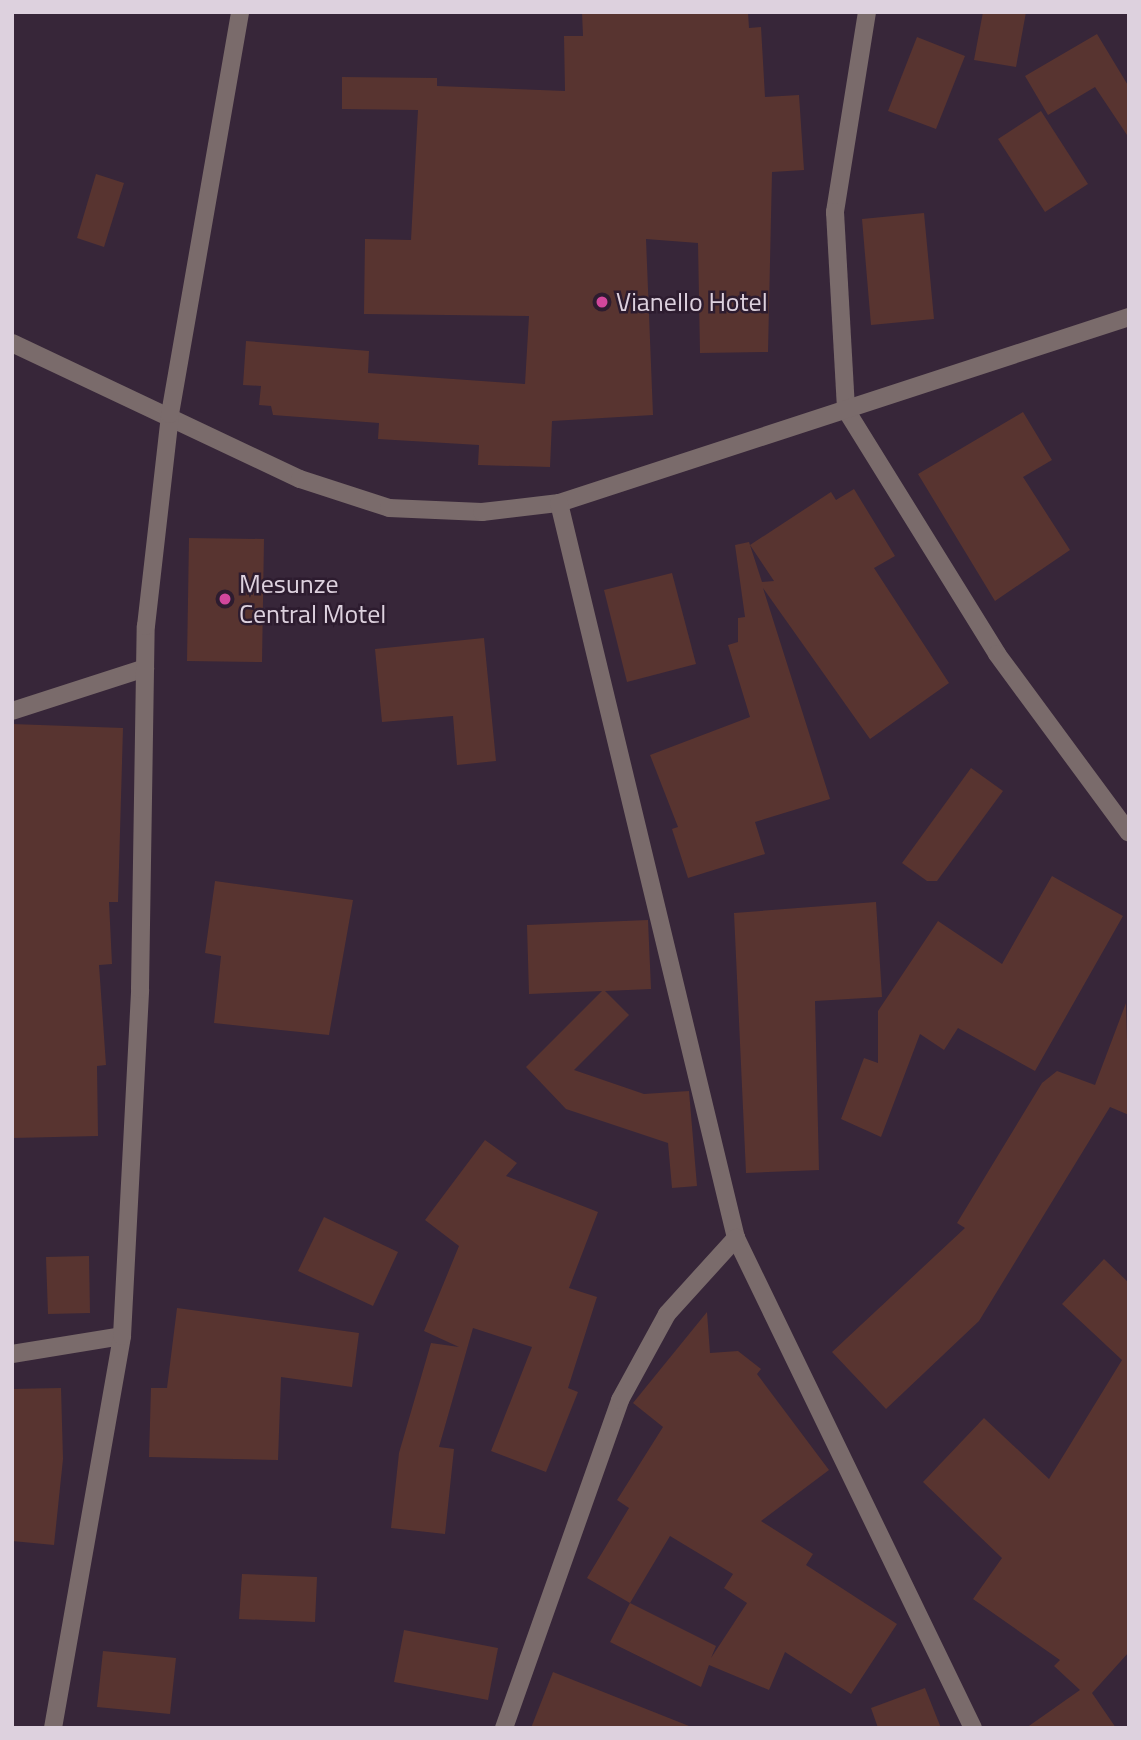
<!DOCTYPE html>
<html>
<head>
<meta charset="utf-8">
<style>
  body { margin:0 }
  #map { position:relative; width:1141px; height:1740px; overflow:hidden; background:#372639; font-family:"Titillium Web",sans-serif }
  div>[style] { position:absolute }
  .building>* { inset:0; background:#583430 }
  .minor>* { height:18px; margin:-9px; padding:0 9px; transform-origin:9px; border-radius:9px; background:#7a6b6b }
  .dots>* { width:19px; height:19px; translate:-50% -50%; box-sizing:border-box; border:4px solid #2d1c2f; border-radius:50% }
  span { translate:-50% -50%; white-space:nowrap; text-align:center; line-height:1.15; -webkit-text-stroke:5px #2d1c2f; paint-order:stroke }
  .poi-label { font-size:26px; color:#ddd1de }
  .left { translate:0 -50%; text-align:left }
  .frame { position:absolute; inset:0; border:14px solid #ddd1de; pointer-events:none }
</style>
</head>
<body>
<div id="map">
  <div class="building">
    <i style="clip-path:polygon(582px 12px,748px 12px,749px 28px,761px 27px,765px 97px,799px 95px,804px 170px,772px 172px,768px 352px,700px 353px,698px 243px,646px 239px,653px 415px,552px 421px,550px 467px,478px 465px,479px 445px,378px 439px,379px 423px,273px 415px,271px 406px,259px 405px,261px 386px,243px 385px,246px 341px,369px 351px,368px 373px,525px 384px,529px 316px,364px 314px,365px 239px,411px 240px,418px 110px,342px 109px,342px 77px,437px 78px,437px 86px,565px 91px,564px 36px,583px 36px)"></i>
    <i style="clip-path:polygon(983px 12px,1026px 12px,1016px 67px,974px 60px)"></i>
    <i style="clip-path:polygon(1097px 34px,1129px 87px,1129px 138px,1095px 87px,1048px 115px,1025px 76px)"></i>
    <i style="clip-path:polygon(917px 37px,965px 56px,936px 129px,888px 111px)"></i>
    <i style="clip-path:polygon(1041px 111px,1088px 184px,1045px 212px,998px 139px)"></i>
    <i style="clip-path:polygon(96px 174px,124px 183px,104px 247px,77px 238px)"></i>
    <i style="clip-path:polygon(924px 213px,934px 319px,871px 325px,862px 219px)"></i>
    <i style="clip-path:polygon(1023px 412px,1052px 460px,1023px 477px,1070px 550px,995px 601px,918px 474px)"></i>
    <i style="clip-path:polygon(854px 489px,895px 556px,874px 568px,949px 683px,870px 739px,763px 588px,830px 799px,755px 822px,765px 854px,688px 878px,672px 829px,678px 827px,650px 755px,750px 717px,728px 645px,738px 642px,738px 618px,745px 617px,735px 545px,749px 542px,762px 582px,774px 581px,750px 545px,831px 492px,836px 500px)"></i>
    <i style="clip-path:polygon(189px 538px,264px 539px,262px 662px,187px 661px)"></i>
    <i style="clip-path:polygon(672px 573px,696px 664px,627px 682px,604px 590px)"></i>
    <i style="clip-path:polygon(484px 638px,496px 761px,457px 765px,453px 716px,382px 722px,375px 649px)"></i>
    <i style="clip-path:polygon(12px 724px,123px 728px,118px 902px,109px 902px,112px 964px,99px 965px,106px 1065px,97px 1066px,98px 1136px,12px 1138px)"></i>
    <i style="clip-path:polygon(971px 768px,1003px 791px,937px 881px,927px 881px,902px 863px)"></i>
    <i style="clip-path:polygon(1052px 876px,1123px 916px,1035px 1071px,958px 1028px,944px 1050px,920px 1034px,881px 1137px,841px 1119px,864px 1058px,878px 1063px,878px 1011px,938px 921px,1002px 964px)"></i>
    <i style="clip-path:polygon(215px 881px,353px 900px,329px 1035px,214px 1023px,221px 956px,205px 953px)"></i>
    <i style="clip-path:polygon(876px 902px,882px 997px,815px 1001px,819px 1170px,746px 1173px,734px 913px)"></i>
    <i style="clip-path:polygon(648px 920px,651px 989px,605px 991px,629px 1015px,574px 1070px,644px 1094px,689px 1091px,697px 1186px,672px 1188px,668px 1143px,566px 1109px,526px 1067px,602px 991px,529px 994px,527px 925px)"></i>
    <i style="clip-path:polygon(1126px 1003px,1129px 1115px,1110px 1107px,979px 1321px,886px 1409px,832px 1352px,965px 1228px,957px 1223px,1042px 1083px,1057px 1071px,1095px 1085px)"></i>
    <i style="clip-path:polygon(485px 1140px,517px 1163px,506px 1176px,598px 1212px,569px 1288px,597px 1297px,568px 1388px,578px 1392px,546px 1472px,491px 1451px,532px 1347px,473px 1328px,439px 1447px,454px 1449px,445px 1534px,391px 1528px,399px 1453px,431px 1343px,459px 1347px,424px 1331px,459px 1246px,425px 1220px)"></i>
    <i style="clip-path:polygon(324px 1217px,398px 1252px,373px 1306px,298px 1271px)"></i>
    <i style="clip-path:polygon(89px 1256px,90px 1313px,48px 1314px,46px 1257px)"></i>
    <i style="clip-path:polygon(1104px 1259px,1129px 1283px,1129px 1652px,1092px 1693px,1116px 1728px,1026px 1728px,1080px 1690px,1054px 1666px,1060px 1660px,973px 1599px,1002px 1558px,923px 1482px,984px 1418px,1049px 1479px,1122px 1360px,1062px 1304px)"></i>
    <i style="clip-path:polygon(177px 1308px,359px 1333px,352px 1387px,281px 1377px,278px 1460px,149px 1457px,151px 1388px,167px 1388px)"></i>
    <i style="clip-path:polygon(evenodd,707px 1312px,710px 1353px,738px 1351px,761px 1369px,757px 1374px,829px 1470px,761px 1521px,813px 1554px,806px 1565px,897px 1624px,851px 1694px,785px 1652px,769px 1690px,709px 1665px,701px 1687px,610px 1642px,630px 1603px,587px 1578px,629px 1508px,617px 1500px,663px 1427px,633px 1403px,707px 1312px,670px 1536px,733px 1574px,724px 1588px,747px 1603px,711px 1658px,716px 1646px,630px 1603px,670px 1536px)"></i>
    <i style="clip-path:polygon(61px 1388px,63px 1459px,54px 1545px,12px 1541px,12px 1389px)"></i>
    <i style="clip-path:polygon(242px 1574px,317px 1577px,315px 1622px,239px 1619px)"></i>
    <i style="clip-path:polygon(404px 1630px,498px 1648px,488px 1700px,394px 1682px)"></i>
    <i style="clip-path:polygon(103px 1651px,176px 1658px,170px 1714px,97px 1707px)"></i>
    <i style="clip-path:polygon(553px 1672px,689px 1726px,689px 1728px,531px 1728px)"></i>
    <i style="clip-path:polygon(925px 1688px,941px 1728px,878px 1728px,871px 1708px)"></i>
  </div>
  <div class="minor">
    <i style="left:867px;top:12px;width:203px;rotate:99.1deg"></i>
    <i style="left:835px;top:212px;width:198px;rotate:86.8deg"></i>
    <i style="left:846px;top:410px;width:287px;rotate:58.2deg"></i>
    <i style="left:997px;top:654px;width:222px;rotate:53.6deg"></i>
    <i style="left:12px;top:343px;width:318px;rotate:25.3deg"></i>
    <i style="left:300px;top:479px;width:94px;rotate:18deg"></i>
    <i style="left:389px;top:508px;width:93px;rotate:2.5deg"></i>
    <i style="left:482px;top:512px;width:78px;rotate:-6.7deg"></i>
    <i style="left:559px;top:503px;width:600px;rotate:-18.07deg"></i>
    <i style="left:559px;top:503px;width:756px;rotate:76.46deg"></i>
    <i style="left:736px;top:1238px;width:544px;rotate:64.19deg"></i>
    <i style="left:12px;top:711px;width:140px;rotate:-17.9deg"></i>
    <i style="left:12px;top:1354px;width:111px;rotate:-9.3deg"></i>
    <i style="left:53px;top:1728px;width:398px;rotate:-80deg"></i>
    <i style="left:122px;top:1336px;width:347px;rotate:-87deg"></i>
    <i style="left:140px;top:989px;width:363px;rotate:-89.1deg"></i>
    <i style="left:146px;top:626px;width:213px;rotate:-83.5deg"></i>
    <i style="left:170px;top:414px;width:408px;rotate:-80.1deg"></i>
    <i style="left:504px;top:1728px;width:348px;rotate:-70.5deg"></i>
    <i style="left:620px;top:1400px;width:98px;rotate:-61.3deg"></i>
    <i style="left:667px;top:1314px;width:103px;rotate:-47.8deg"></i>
  </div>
  <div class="dots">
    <i style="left:602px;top:302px;background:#d1479c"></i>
    <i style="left:225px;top:599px;background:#d1479c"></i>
  </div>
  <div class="poi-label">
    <span class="left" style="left:616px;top:302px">Vianello Hotel</span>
    <span class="left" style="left:239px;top:599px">Mesunze<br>Central Motel</span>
  </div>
  <div class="frame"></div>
</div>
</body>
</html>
